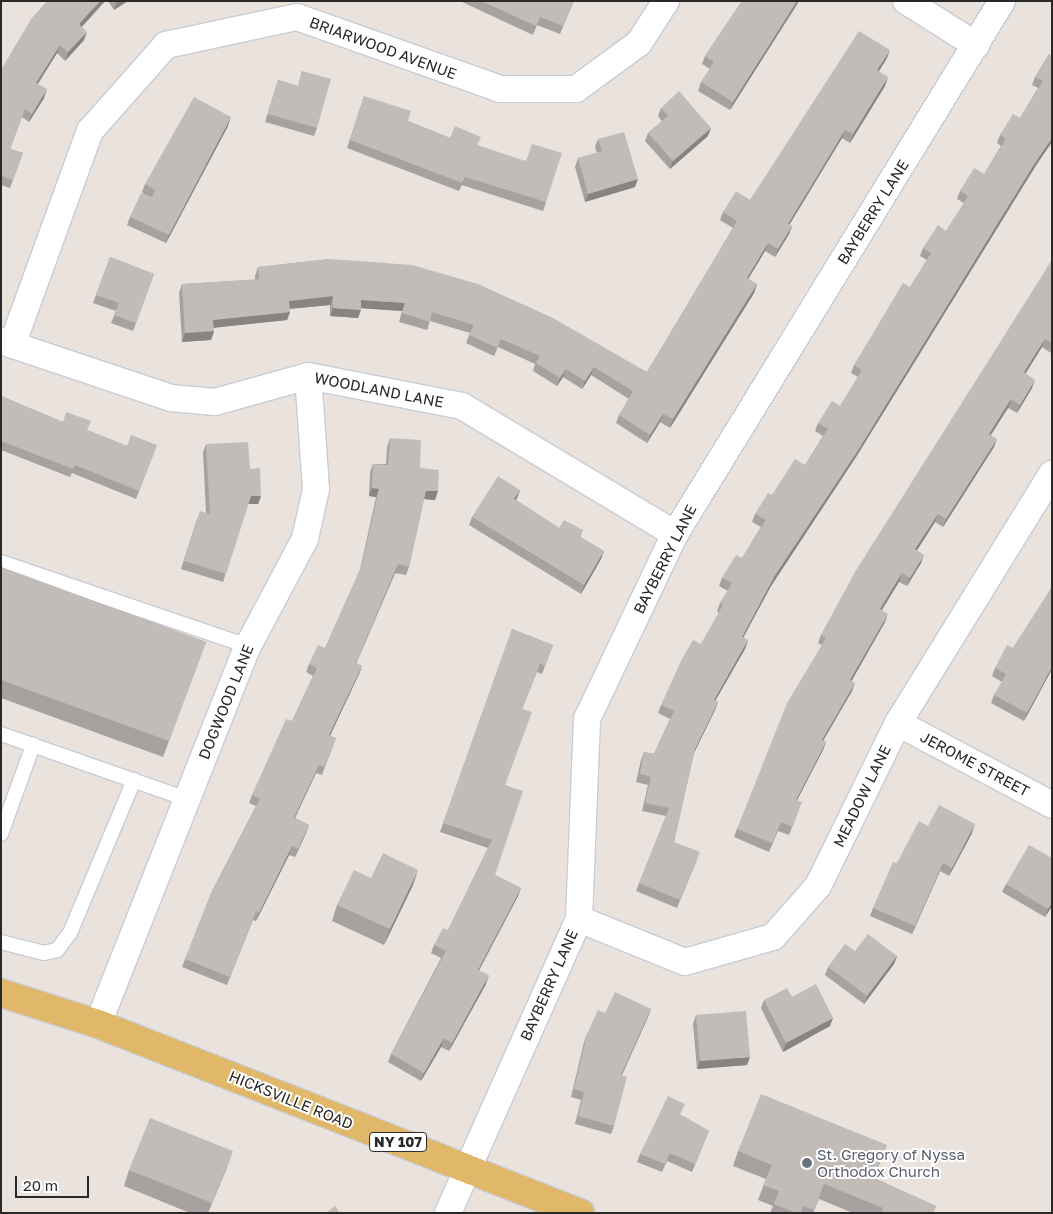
<!DOCTYPE html>
<html>
<head>
<meta charset="utf-8">
<style>
  body { margin:0 }
  #map { position:relative; width:1053px; height:1214px; overflow:hidden; background:#eae2dc; font-family:"Golos Text",sans-serif }
  div>[style] { position:absolute }
  .roads { filter:drop-shadow(1px 0 #c8ccd5) drop-shadow(-1px 0 #c8ccd5) drop-shadow(0 1px #c8ccd5) drop-shadow(0 -1px #c8ccd5) }
  .service>* { height:14px; margin:-7px; padding:0 7px; transform-origin:7px; border-radius:7px; background:#fff }
  .minor>* { height:26px; margin:-13px; padding:0 13px; transform-origin:13px; border-radius:13px; background:#fff }
  .primary>* { height:28px; margin:-14px; padding:0 14px; transform-origin:14px; border-radius:14px; background:#e1b869 }
  .wall>* { inset:0; background:#a7a29f }
  .shaded-wall>* { inset:0; background:#888482 }
  .building>* { inset:0; background:#c2bcb9 }
  .dots>* { width:14px; height:14px; translate:-50% -50%; box-sizing:border-box; border:2px solid #fff; border-radius:50% }
  span { translate:-50% -50%; white-space:nowrap; text-align:center; line-height:1.15; -webkit-text-stroke:4px #fff; paint-order:stroke }
  .shield-label span { padding:1px 4px; background:#fff; border:1px solid; border-radius:4px; -webkit-text-stroke-width:0 }
  .shield-label { font-size:14px; color:#292929; font-weight:700 }
  .street-label { font-size:15px; color:#292929 }
  .worship-label { font-size:15px; color:#5b616d }
  .left { translate:0 -50%; text-align:left }
  .frame { position:absolute; inset:0; border:2px solid #292929; pointer-events:none }
  .scale { position:absolute; left:15px; top:1176px; width:74px; height:22px; box-sizing:border-box; border:2px solid #292929; border-top:0; padding-left:6px; font-size:15px; line-height:18px; white-space:nowrap; color:#292929; -webkit-text-stroke:4px #fff; paint-order:stroke }
</style>
</head>
<body>
<div id="map">
  <div class="roads">
    <div class="service">
      <i style="left:1px;top:562px;width:261px;rotate:18.8deg"></i>
      <i style="left:1px;top:734px;width:197px;rotate:19.3deg"></i>
      <i style="left:1px;top:834px;width:95px;rotate:-70.2deg"></i>
      <i style="left:1px;top:942px;width:44px;rotate:14.3deg"></i>
      <i style="left:44px;top:953px;width:13px;rotate:-13deg"></i>
      <i style="left:57px;top:950px;width:21px;rotate:-53deg"></i>
      <i style="left:70px;top:933px;width:166px;rotate:-67.3deg"></i>
    </div>
    <div class="minor">
      <i style="left:906px;top:1px;width:83px;rotate:32.2deg"></i>
      <i style="left:1px;top:341px;width:179px;rotate:18.5deg"></i>
      <i style="left:171px;top:398px;width:44px;rotate:5.2deg"></i>
      <i style="left:215px;top:402px;width:97px;rotate:-15.6deg"></i>
      <i style="left:308px;top:376px;width:157px;rotate:11deg"></i>
      <i style="left:462px;top:406px;width:249px;rotate:31deg"></i>
      <i style="left:12px;top:345px;width:228px;rotate:-70deg"></i>
      <i style="left:90px;top:131px;width:115px;rotate:-48.5deg"></i>
      <i style="left:166px;top:45px;width:134px;rotate:-12.1deg"></i>
      <i style="left:297px;top:17px;width:215px;rotate:19.5deg"></i>
      <i style="left:500px;top:89px;width:76px"></i>
      <i style="left:576px;top:89px;width:78px;rotate:-36.1deg"></i>
      <i style="left:639px;top:43px;width:50px;rotate:-57.3deg"></i>
      <i style="left:898px;top:723px;width:174px;rotate:28deg"></i>
      <i style="left:579px;top:919px;width:114px;rotate:22.1deg"></i>
      <i style="left:685px;top:962px;width:91px;rotate:-15.9deg"></i>
      <i style="left:773px;top:937px;width:68px;rotate:-48.6deg"></i>
      <i style="left:818px;top:886px;width:182px;rotate:-63.9deg"></i>
      <i style="left:898px;top:723px;width:293px;rotate:-58.3deg"></i>
      <i style="left:98px;top:1024px;width:407px;rotate:-68.4deg"></i>
      <i style="left:248px;top:646px;width:121px;rotate:-62deg"></i>
      <i style="left:305px;top:539px;width:51px;rotate:-77.6deg"></i>
      <i style="left:316px;top:489px;width:113px;rotate:-94deg"></i>
      <i style="left:448px;top:1213px;width:322px;rotate:-66deg"></i>
      <i style="left:579px;top:919px;width:200px;rotate:-87.7deg"></i>
      <i style="left:587px;top:719px;width:205px;rotate:-64.6deg"></i>
      <i style="left:675px;top:534px;width:625px;rotate:-58.47deg"></i>
    </div>
    <div class="primary">
      <i style="left:1px;top:993px;width:102px;rotate:17.7deg"></i>
      <i style="left:98px;top:1024px;width:518px;rotate:21.41deg"></i>
    </div>
  </div>
  <div class="wall">
    <i style="clip-path:polygon(105px 1px,82px 27px,84px 40px,65px 61px,57px 53px,38px 84px,44px 98px,29px 122px,22px 117px,10px 149px,23px 153px,10px 188px,1px 185px,1px 70px)"></i>
    <i style="clip-path:polygon(108px 1px,128px 1px,114px 10px)"></i>
    <i style="clip-path:polygon(460px 1px,574px 1px,560px 34px,537px 25px,533px 35px)"></i>
    <i style="clip-path:polygon(742px 1px,798px 1px,730px 110px,698px 91px,701px 82px,710px 69px,702px 64px,705px 56px)"></i>
    <i style="clip-path:polygon(1049px 54px,1035px 167px,856px 457px,771px 586px,743px 638px,748px 640px,745px 649px,715px 701px,718px 702px,715px 710px,694px 753px,674px 842px,697px 860px,677px 908px,636px 891px,666px 816px,642px 811px,648px 785px,636px 782px,641px 760px,644px 752px,654px 754px,670px 719px,658px 713px,661px 705px,701px 644px,719px 613px,717px 611px,720px 603px,728px 591px,719px 586px,722px 578px,742px 558px,761px 527px,752px 522px,755px 514px,772px 495px,805px 465px,823px 436px,815px 431px,818px 423px,840px 406px,858px 377px,851px 373px,854px 365px,910px 287px,927px 260px,920px 256px,923px 248px,946px 231px,964px 203px,957px 199px,960px 191px,984px 174px,1001px 146px,997px 143px,1000px 135px,1020px 118px,1038px 88px,1032px 85px,1035px 77px)"></i>
    <i style="clip-path:polygon(887px 58px,879px 71px,885px 86px,850px 143px,842px 138px,789px 225px,792px 226px,789px 234px,775px 257px,765px 251px,748px 279px,757px 284px,754px 293px,670px 428px,660px 422px,647px 443px,616px 423px,619px 415px,629px 399px,591px 375px,582px 389px,563px 377px,557px 386px,533px 371px,535px 364px,498px 347px,494px 356px,466px 343px,470px 333px,430px 321px,427px 330px,399px 322px,402px 311px,361px 308px,358px 318px,330px 316px,330px 305px,290px 309px,290px 312px,287px 320px,213px 328px,214px 331px,211px 340px,182px 342px,179px 293px,182px 284px,255px 280px,255px 276px,258px 267px,330px 259px,647px 372px,733px 228px,720px 220px,723px 212px,750px 200px)"></i>
    <i style="clip-path:polygon(302px 71px,317px 128px,314px 136px,265px 122px,278px 80px,298px 86px)"></i>
    <i style="clip-path:polygon(364px 96px,408px 121px,450px 138px,478px 145px,546px 202px,543px 211px,462px 185px,459px 191px,347px 148px)"></i>
    <i style="clip-path:polygon(661px 108px,708px 136px,670px 169px,645px 141px,648px 133px,662px 121px,658px 116px)"></i>
    <i style="clip-path:polygon(228px 126px,166px 243px,127px 225px,130px 217px,145px 195px,142px 192px,145px 184px)"></i>
    <i style="clip-path:polygon(598px 139px,635px 187px,585px 202px,575px 167px,578px 158px,597px 153px,595px 147px)"></i>
    <i style="clip-path:polygon(110px 257px,154px 274px,133px 331px,111px 323px,116px 311px,93px 303px)"></i>
    <i style="clip-path:polygon(1052px 260px,1052px 351px,1051px 353px,1042px 347px,1025px 373px,1032px 388px,1017px 413px,1008px 408px,991px 435px,994px 447px,943px 527px,935px 522px,917px 550px,921px 563px,907px 586px,899px 582px,881px 610px,885px 622px,851px 681px,852px 691px,823px 740px,826px 742px,823px 750px,797px 800px,799px 810px,789px 835px,778px 831px,769px 852px,734px 837px,737px 829px,822px 645px,818px 643px,821px 635px)"></i>
    <i style="clip-path:polygon(1px 396px,63px 422px,87px 430px,127px 446px,157px 445px,136px 499px,72px 473px,70px 477px,1px 450px)"></i>
    <i style="clip-path:polygon(390px 438px,420px 468px,435px 500px,424px 499px,409px 567px,406px 575px,395px 573px,356px 663px,362px 666px,359px 674px,330px 736px,336px 738px,322px 775px,316px 773px,295px 818px,309px 825px,306px 833px,295px 857px,289px 855px,256px 921px,253px 920px,227px 985px,182px 967px,212px 891px,256px 806px,249px 803px,252px 795px,292px 721px,313px 676px,306px 672px,309px 664px,325px 648px,360px 570px,376px 497px,369px 496px,370px 472px,373px 464px,386px 464px,387px 447px)"></i>
    <i style="clip-path:polygon(206px 444px,250px 469px,261px 496px,258px 504px,248px 504px,223px 582px,181px 569px,197px 519px,206px 513px,203px 452px)"></i>
    <i style="clip-path:polygon(520px 490px,516px 500px,559px 528px,583px 530px,580px 537px,604px 551px,601px 559px,581px 594px,469px 525px,472px 517px)"></i>
    <i style="clip-path:polygon(1px 567px,206px 642px,163px 757px,1px 698px)"></i>
    <i style="clip-path:polygon(1052px 587px,1052px 669px,1024px 721px,991px 703px,994px 695px,1002px 682px,992px 676px,995px 668px,1013px 648px)"></i>
    <i style="clip-path:polygon(512px 629px,553px 645px,542px 674px,537px 672px,522px 709px,505px 785px,495px 875px,521px 888px,518px 896px,479px 970px,486px 984px,449px 1051px,441px 1047px,421px 1081px,388px 1062px,391px 1054px,441px 958px,431px 953px,434px 945px,448px 930px,488px 848px,440px 832px)"></i>
    <i style="clip-path:polygon(928px 826px,972px 833px,949px 876px,940px 871px,912px 934px,870px 916px,873px 908px,897px 863px)"></i>
    <i style="clip-path:polygon(371px 878px,413px 885px,384px 945px,332px 921px,337px 905px)"></i>
    <i style="clip-path:polygon(1006px 884px,1052px 906px,1045px 917px,1002px 892px)"></i>
    <i style="clip-path:polygon(855px 951px,897px 956px,894px 964px,864px 1004px,825px 975px,828px 967px)"></i>
    <i style="clip-path:polygon(792px 997px,830px 1026px,783px 1052px,761px 1008px,764px 1000px)"></i>
    <i style="clip-path:polygon(651px 1009px,648px 1017px,622px 1075px,614px 1126px,611px 1134px,575px 1124px,581px 1100px,571px 1097px,584px 1042px,587px 1034px,605px 1013px)"></i>
    <i style="clip-path:polygon(696px 1015px,747px 1065px,697px 1069px,693px 1024px)"></i>
    <i style="clip-path:polygon(681px 1115px,709px 1131px,692px 1172px,667px 1161px,662px 1172px,637px 1162px,640px 1154px)"></i>
    <i style="clip-path:polygon(887px 1145px,874px 1178px,936px 1206px,933px 1213px,853px 1213px,819px 1199px,813px 1213px,770px 1213px,773px 1206px,758px 1200px,766px 1179px,733px 1166px,738px 1151px)"></i>
    <i style="clip-path:polygon(227px 1167px,208px 1213px,190px 1213px,124px 1186px,129px 1170px)"></i>
  </div>
  <div class="shaded-wall">
    <i style="clip-path:polygon(100px 1px,105px 1px,76px 33px,79px 24px)"></i>
    <i style="clip-path:polygon(119px 1px,128px 1px,114px 10px,117px 2px)"></i>
    <i style="clip-path:polygon(797px 1px,798px 1px,798px 3px,730px 110px,733px 102px)"></i>
    <i style="clip-path:polygon(87px 32px,84px 40px,65px 61px,68px 52px)"></i>
    <i style="clip-path:polygon(60px 45px,57px 53px,33px 91px,36px 83px)"></i>
    <i style="clip-path:polygon(890px 50px,887px 58px,874px 79px,877px 70px)"></i>
    <i style="clip-path:polygon(888px 77px,885px 86px,850px 143px,853px 134px)"></i>
    <i style="clip-path:polygon(47px 89px,44px 98px,29px 122px,32px 114px)"></i>
    <i style="clip-path:polygon(231px 117px,228px 126px,166px 243px,169px 235px)"></i>
    <i style="clip-path:polygon(711px 128px,708px 136px,670px 169px,673px 161px)"></i>
    <i style="clip-path:polygon(845px 130px,842px 138px,785px 232px,788px 224px)"></i>
    <i style="clip-path:polygon(1052px 138px,1052px 142px,1035px 167px,856px 457px,771px 586px,739px 645px,742px 637px,774px 577px,1038px 158px)"></i>
    <i style="clip-path:polygon(638px 179px,635px 187px,585px 202px,588px 194px)"></i>
    <i style="clip-path:polygon(792px 226px,789px 234px,775px 257px,778px 249px)"></i>
    <i style="clip-path:polygon(768px 243px,765px 251px,744px 286px,747px 278px)"></i>
    <i style="clip-path:polygon(757px 284px,754px 293px,670px 428px,673px 419px)"></i>
    <i style="clip-path:polygon(333px 296px,330px 305px,286px 309px,289px 301px)"></i>
    <i style="clip-path:polygon(361px 300px,405px 303px,402px 311px,358px 308px)"></i>
    <i style="clip-path:polygon(333px 308px,361px 310px,358px 318px,330px 316px)"></i>
    <i style="clip-path:polygon(290px 312px,287px 320px,210px 328px,213px 320px)"></i>
    <i style="clip-path:polygon(214px 331px,211px 340px,182px 342px,185px 333px)"></i>
    <i style="clip-path:polygon(1045px 339px,1042px 347px,1021px 381px,1024px 372px)"></i>
    <i style="clip-path:polygon(594px 367px,591px 375px,582px 389px,585px 381px)"></i>
    <i style="clip-path:polygon(566px 369px,563px 377px,557px 386px,560px 378px)"></i>
    <i style="clip-path:polygon(1035px 380px,1032px 388px,1017px 413px,1020px 405px)"></i>
    <i style="clip-path:polygon(1011px 399px,1008px 408px,986px 442px,989px 434px)"></i>
    <i style="clip-path:polygon(663px 414px,660px 422px,647px 443px,650px 435px)"></i>
    <i style="clip-path:polygon(997px 439px,994px 447px,943px 527px,946px 519px)"></i>
    <i style="clip-path:polygon(372px 488px,379px 489px,376px 497px,369px 496px)"></i>
    <i style="clip-path:polygon(520px 490px,517px 498px,511px 508px,514px 499px)"></i>
    <i style="clip-path:polygon(426px 491px,438px 491px,435px 500px,423px 499px)"></i>
    <i style="clip-path:polygon(251px 496px,261px 496px,258px 504px,248px 504px)"></i>
    <i style="clip-path:polygon(938px 514px,935px 522px,912px 558px,915px 549px)"></i>
    <i style="clip-path:polygon(604px 551px,601px 559px,581px 594px,584px 585px)"></i>
    <i style="clip-path:polygon(924px 555px,921px 563px,907px 586px,910px 578px)"></i>
    <i style="clip-path:polygon(398px 564px,395px 573px,353px 671px,356px 663px)"></i>
    <i style="clip-path:polygon(902px 573px,899px 582px,877px 618px,880px 609px)"></i>
    <i style="clip-path:polygon(888px 614px,885px 622px,847px 689px,850px 680px)"></i>
    <i style="clip-path:polygon(748px 640px,745px 649px,711px 708px,714px 700px)"></i>
    <i style="clip-path:polygon(362px 666px,359px 674px,326px 744px,329px 735px)"></i>
    <i style="clip-path:polygon(1052px 667px,1052px 669px,1024px 721px,1027px 713px)"></i>
    <i style="clip-path:polygon(855px 683px,852px 691px,819px 748px,822px 740px)"></i>
    <i style="clip-path:polygon(718px 702px,715px 710px,692px 757px,695px 749px)"></i>
    <i style="clip-path:polygon(826px 742px,823px 750px,793px 808px,796px 800px)"></i>
    <i style="clip-path:polygon(319px 765px,316px 773px,291px 826px,294px 818px)"></i>
    <i style="clip-path:polygon(975px 824px,972px 833px,949px 876px,952px 868px)"></i>
    <i style="clip-path:polygon(309px 825px,306px 833px,295px 857px,298px 849px)"></i>
    <i style="clip-path:polygon(292px 846px,289px 855px,256px 921px,259px 913px)"></i>
    <i style="clip-path:polygon(943px 863px,940px 871px,912px 934px,915px 926px)"></i>
    <i style="clip-path:polygon(418px 870px,413px 885px,384px 945px,390px 929px)"></i>
    <i style="clip-path:polygon(521px 888px,518px 896px,475px 978px,478px 970px)"></i>
    <i style="clip-path:polygon(1052px 903px,1052px 906px,1045px 917px,1048px 909px)"></i>
    <i style="clip-path:polygon(897px 956px,894px 964px,864px 1004px,867px 996px)"></i>
    <i style="clip-path:polygon(489px 975px,486px 984px,449px 1051px,452px 1043px)"></i>
    <i style="clip-path:polygon(651px 1009px,648px 1017px,618px 1083px,621px 1075px)"></i>
    <i style="clip-path:polygon(833px 1018px,830px 1026px,783px 1052px,786px 1043px)"></i>
    <i style="clip-path:polygon(444px 1038px,441px 1047px,421px 1081px,424px 1073px)"></i>
    <i style="clip-path:polygon(750px 1057px,747px 1065px,697px 1069px,700px 1061px)"></i>
    <i style="clip-path:polygon(233px 1151px,227px 1167px,208px 1213px,212px 1203px)"></i>
  </div>
  <div class="building">
    <i style="clip-path:polygon(47px 1px,100px 1px,79px 24px,87px 32px,68px 52px,60px 45px,36px 83px,47px 89px,32px 114px,25px 109px,10px 149px,23px 153px,13px 180px,1px 176px,1px 70px,31px 19px)"></i>
    <i style="clip-path:polygon(481px 1px,574px 1px,563px 26px,540px 17px,536px 26px)"></i>
    <i style="clip-path:polygon(742px 1px,797px 1px,733px 102px,701px 82px,714px 62px,705px 56px)"></i>
    <i style="clip-path:polygon(859px 31px,890px 50px,877px 70px,888px 77px,853px 134px,845px 130px,788px 224px,792px 226px,778px 249px,768px 243px,747px 278px,757px 284px,673px 419px,663px 414px,650px 435px,619px 415px,633px 391px,594px 367px,585px 381px,566px 369px,560px 378px,536px 363px,540px 356px,501px 339px,497px 348px,469px 335px,474px 325px,432px 312px,430px 322px,402px 313px,405px 303px,361px 300px,361px 310px,333px 308px,333px 296px,289px 301px,290px 312px,213px 320px,214px 331px,185px 333px,182px 284px,259px 279px,258px 267px,330px 259px,412px 265px,478px 284px,553px 318px,647px 372px,737px 221px,723px 212px,736px 191px,750px 200px)"></i>
    <i style="clip-path:polygon(1049px 54px,1052px 56px,1052px 138px,1038px 158px,859px 449px,774px 577px,742px 637px,748px 640px,714px 700px,718px 702px,695px 749px,674px 842px,700px 852px,680px 900px,639px 883px,669px 808px,645px 803px,651px 777px,640px 774px,644px 752px,654px 754px,674px 711px,661px 705px,681px 661px,693px 640px,701px 644px,723px 605px,720px 603px,732px 583px,722px 578px,736px 555px,742px 558px,766px 520px,755px 514px,768px 493px,772px 495px,795px 459px,805px 465px,828px 429px,818px 423px,832px 401px,840px 406px,862px 370px,854px 365px,903px 283px,910px 287px,931px 253px,923px 248px,938px 225px,946px 231px,968px 196px,960px 191px,974px 168px,984px 174px,1006px 139px,1000px 135px,1013px 114px,1020px 118px,1043px 81px,1035px 77px)"></i>
    <i style="clip-path:polygon(302px 71px,331px 79px,317px 128px,268px 114px,278px 80px,298px 86px)"></i>
    <i style="clip-path:polygon(679px 91px,711px 128px,673px 161px,648px 133px,668px 116px,661px 108px)"></i>
    <i style="clip-path:polygon(364px 96px,411px 111px,408px 121px,450px 138px,455px 126px,481px 137px,477px 145px,526px 161px,532px 144px,562px 153px,546px 202px,465px 177px,462px 183px,350px 140px)"></i>
    <i style="clip-path:polygon(194px 97px,231px 117px,169px 235px,130px 217px,141px 193px,152px 197px,155px 190px,145px 184px)"></i>
    <i style="clip-path:polygon(624px 132px,638px 179px,588px 194px,578px 158px,602px 151px,598px 139px)"></i>
    <i style="clip-path:polygon(110px 257px,154px 274px,136px 323px,114px 315px,119px 303px,96px 295px)"></i>
    <i style="clip-path:polygon(1052px 260px,1052px 343px,1045px 339px,1024px 372px,1035px 380px,1020px 405px,1011px 399px,989px 434px,997px 439px,946px 519px,938px 514px,915px 549px,924px 555px,910px 578px,902px 573px,880px 609px,888px 614px,850px 680px,855px 683px,822px 740px,826px 742px,796px 800px,802px 802px,792px 827px,781px 822px,772px 843px,737px 829px,787px 703px,826px 638px,821px 635px,855px 572px)"></i>
    <i style="clip-path:polygon(1px 396px,63px 422px,66px 412px,91px 421px,87px 430px,127px 446px,131px 435px,157px 445px,139px 491px,75px 465px,73px 469px,1px 441px)"></i>
    <i style="clip-path:polygon(390px 438px,421px 440px,420px 468px,439px 470px,438px 491px,426px 491px,409px 567px,398px 564px,356px 663px,362px 666px,329px 735px,336px 738px,324px 767px,319px 765px,294px 818px,309px 825px,298px 849px,292px 846px,259px 913px,256px 911px,230px 977px,185px 959px,212px 891px,260px 799px,252px 795px,286px 719px,292px 721px,317px 668px,309px 664px,318px 645px,325px 648px,362px 565px,379px 489px,372px 488px,373px 464px,388px 465px)"></i>
    <i style="clip-path:polygon(248px 442px,250px 469px,260px 468px,261px 496px,251px 496px,226px 574px,184px 561px,200px 511px,210px 514px,206px 444px)"></i>
    <i style="clip-path:polygon(498px 476px,520px 490px,514px 499px,559px 528px,564px 520px,583px 530px,579px 537px,604px 551px,584px 585px,472px 517px)"></i>
    <i style="clip-path:polygon(1px 567px,206px 642px,169px 741px,1px 680px)"></i>
    <i style="clip-path:polygon(1052px 587px,1052px 667px,1027px 713px,994px 695px,1006px 674px,995px 668px,1007px 645px,1013px 648px)"></i>
    <i style="clip-path:polygon(512px 629px,553px 645px,545px 666px,540px 664px,522px 709px,532px 712px,505px 785px,523px 791px,495px 875px,521px 888px,478px 970px,489px 975px,452px 1043px,444px 1038px,424px 1073px,391px 1054px,446px 951px,434px 945px,443px 928px,448px 930px,492px 840px,443px 823px)"></i>
    <i style="clip-path:polygon(939px 805px,975px 824px,952px 868px,943px 863px,915px 926px,873px 908px,893px 862px,897px 863px,919px 821px,928px 826px)"></i>
    <i style="clip-path:polygon(1029px 845px,1052px 858px,1052px 903px,1048px 909px,1006px 884px)"></i>
    <i style="clip-path:polygon(383px 853px,418px 870px,390px 929px,337px 905px,354px 870px,371px 878px)"></i>
    <i style="clip-path:polygon(868px 934px,897px 956px,867px 996px,828px 967px,845px 944px,855px 951px)"></i>
    <i style="clip-path:polygon(816px 984px,833px 1018px,786px 1043px,764px 1000px,787px 988px,792px 997px)"></i>
    <i style="clip-path:polygon(615px 992px,651px 1009px,621px 1075px,627px 1077px,614px 1126px,578px 1116px,584px 1092px,574px 1089px,587px 1034px,598px 1010px,605px 1013px)"></i>
    <i style="clip-path:polygon(746px 1011px,750px 1057px,700px 1061px,696px 1015px)"></i>
    <i style="clip-path:polygon(761px 1094px,887px 1145px,873px 1178px,936px 1206px,933px 1213px,881px 1213px,883px 1208px,824px 1184px,814px 1210px,803px 1206px,801px 1213px,796px 1213px,774px 1204px,779px 1191px,763px 1185px,772px 1165px,738px 1151px)"></i>
    <i style="clip-path:polygon(668px 1096px,685px 1104px,680px 1115px,709px 1131px,695px 1164px,670px 1153px,665px 1164px,640px 1154px)"></i>
    <i style="clip-path:polygon(150px 1118px,233px 1151px,212px 1203px,129px 1170px)"></i>
    <i style="clip-path:polygon(335px 1206px,340px 1213px,326px 1213px)"></i>
  </div>
  <div class="dots">
    <i style="left:807px;top:1163px;background:#6b7280"></i>
  </div>
  <div class="shield-label">
    <span style="left:398px;top:1142px">NY 107</span>
  </div>
  <div class="street-label">
    <span style="left:383px;top:48px;rotate:20deg">BRIARWOOD AVENUE</span>
    <span style="left:873px;top:212px;rotate:-58deg">BAYBERRY LANE</span>
    <span style="left:379px;top:390px;rotate:11deg">WOODLAND LANE</span>
    <span style="left:665px;top:559px;rotate:-63deg">BAYBERRY LANE</span>
    <span style="left:226px;top:702px;rotate:-68deg">DOGWOOD LANE</span>
    <span style="left:975px;top:764px;rotate:28deg">JEROME STREET</span>
    <span style="left:862px;top:796px;rotate:-64deg">MEADOW LANE</span>
    <span style="left:549px;top:985px;rotate:-66deg">BAYBERRY LANE</span>
    <span style="left:291px;top:1100px;rotate:22deg">HICKSVILLE ROAD</span>
  </div>
  <div class="worship-label">
    <span class="left" style="left:817px;top:1163px">St. Gregory of Nyssa<br>Orthodox Church</span>
  </div>
  <div class="frame"></div>
  <div class="scale">20 m</div>
</div>
</body>
</html>
